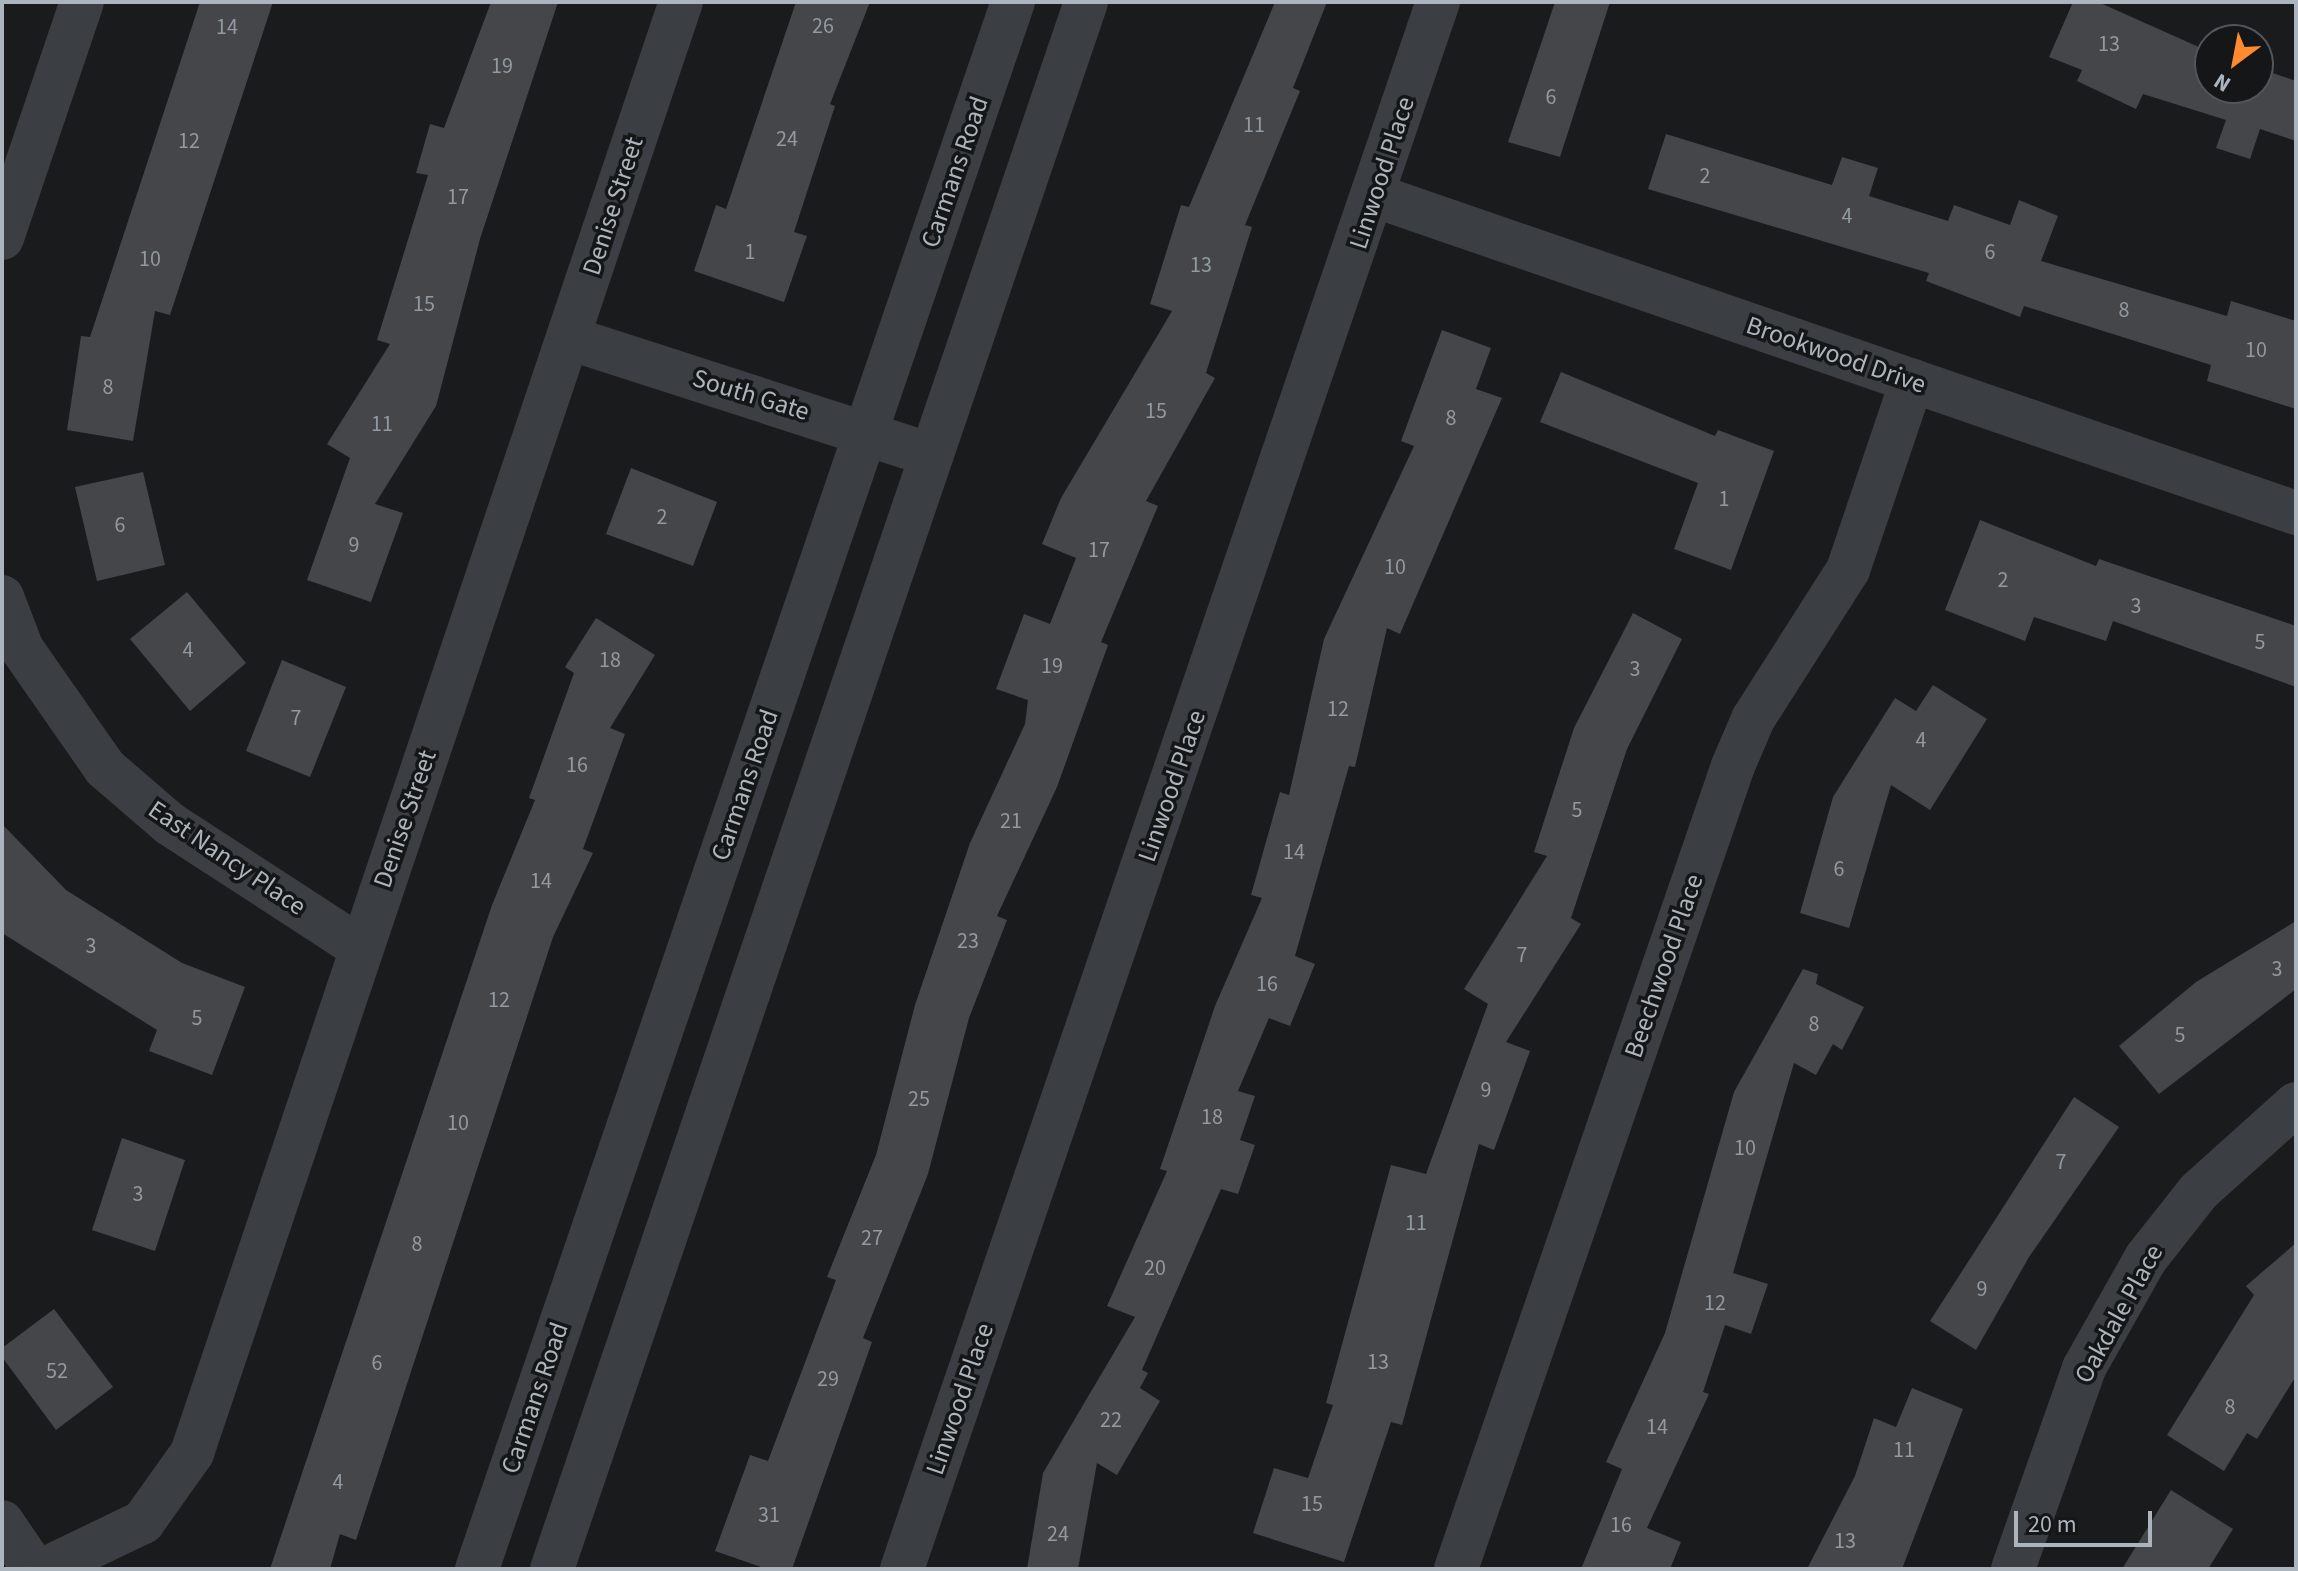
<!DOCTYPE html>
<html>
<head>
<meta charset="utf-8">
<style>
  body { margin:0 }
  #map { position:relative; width:2298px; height:1571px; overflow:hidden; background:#1a1b1d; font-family:"Source Sans 3",sans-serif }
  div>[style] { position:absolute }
  .building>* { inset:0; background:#44464a }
  .minor>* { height:44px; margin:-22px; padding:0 22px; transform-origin:22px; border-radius:22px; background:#3b3e42 }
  span { translate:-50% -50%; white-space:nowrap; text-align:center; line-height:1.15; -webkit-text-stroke:7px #151618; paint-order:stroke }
  .number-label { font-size:22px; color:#9299a0 }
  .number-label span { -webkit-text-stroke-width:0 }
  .street-label { font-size:26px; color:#acb5bd }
  .frame { position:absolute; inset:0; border:4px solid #acb5bd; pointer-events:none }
  .north { position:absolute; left:2194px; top:24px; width:80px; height:80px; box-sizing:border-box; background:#151618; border:2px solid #51565a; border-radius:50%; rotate:212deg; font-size:22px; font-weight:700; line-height:32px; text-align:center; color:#acb5bd }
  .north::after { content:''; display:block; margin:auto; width:28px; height:36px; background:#ff8a30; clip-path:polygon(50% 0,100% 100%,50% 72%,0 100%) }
  .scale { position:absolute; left:2014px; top:1511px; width:138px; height:36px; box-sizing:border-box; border:4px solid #acb5bd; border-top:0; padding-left:10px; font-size:24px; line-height:28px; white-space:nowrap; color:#acb5bd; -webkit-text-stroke:6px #151618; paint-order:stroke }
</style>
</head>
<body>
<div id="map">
  <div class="building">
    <i style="clip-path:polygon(200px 2px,273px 2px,170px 315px,155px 311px,133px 441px,67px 430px,81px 336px,90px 337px)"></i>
    <i style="clip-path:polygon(491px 2px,558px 2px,480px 239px,436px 406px,375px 504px,403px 513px,371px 602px,307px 580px,350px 458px,327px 444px,390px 344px,377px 340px,428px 175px,416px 173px,430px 124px,444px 128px)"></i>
    <i style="clip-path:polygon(796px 2px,870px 2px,830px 104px,835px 106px,794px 232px,807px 236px,784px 302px,694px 271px,716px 205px,726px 209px)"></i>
    <i style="clip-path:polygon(1275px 2px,1327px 2px,1293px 88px,1300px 91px,1245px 225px,1252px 227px,1206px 373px,1215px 378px,1146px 501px,1158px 506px,1101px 642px,1108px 645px,1057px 787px,997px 916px,1007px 920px,969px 1018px,928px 1174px,863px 1338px,872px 1342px,792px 1569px,767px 1569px,715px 1551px,750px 1455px,768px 1461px,836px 1280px,827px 1277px,876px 1155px,915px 1005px,970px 843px,1025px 724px,1028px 700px,996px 689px,1024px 614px,1050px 624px,1076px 558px,1042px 544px,1061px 498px,1172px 311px,1150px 304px,1181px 205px,1189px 207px)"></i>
    <i style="clip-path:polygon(1555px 2px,1610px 2px,1560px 157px,1508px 142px)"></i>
    <i style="clip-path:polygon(2073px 2px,2098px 2px,2210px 52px,2210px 88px,2258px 88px,2258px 68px,2296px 81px,2296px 141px,2260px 129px,2250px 159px,2216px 148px,2226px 120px,2143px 94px,2136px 109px,2077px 81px,2082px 70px,2049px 57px)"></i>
    <i style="clip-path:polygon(1666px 134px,1832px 185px,1842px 157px,1878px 168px,1869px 196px,1948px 221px,1954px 205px,2010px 225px,2019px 200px,2058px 216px,2041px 261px,2227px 316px,2231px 301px,2296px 321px,2296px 409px,2207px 381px,2211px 365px,2024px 306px,2020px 317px,1926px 281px,1929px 273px,1648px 189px)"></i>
    <i style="clip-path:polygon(1442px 330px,1491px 348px,1476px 389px,1502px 398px,1400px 634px,1387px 628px,1355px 767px,1349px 766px,1295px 956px,1315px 964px,1290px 1026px,1269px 1018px,1238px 1091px,1255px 1096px,1240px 1140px,1255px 1145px,1238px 1194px,1221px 1189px,1142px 1370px,1148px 1373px,1140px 1388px,1160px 1401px,1117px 1475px,1097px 1463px,1078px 1569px,1027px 1569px,1043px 1473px,1135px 1317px,1107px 1306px,1167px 1171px,1160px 1169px,1215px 1006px,1262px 898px,1251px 895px,1280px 792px,1289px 795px,1324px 639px,1414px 446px,1401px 441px)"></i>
    <i style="clip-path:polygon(1561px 372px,1715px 436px,1718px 430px,1774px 451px,1731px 570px,1674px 549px,1698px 483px,1540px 422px)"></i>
    <i style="clip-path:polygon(631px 468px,717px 502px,693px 566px,606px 534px)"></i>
    <i style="clip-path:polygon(143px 472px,165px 565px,97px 581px,75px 487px)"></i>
    <i style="clip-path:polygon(1980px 520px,2096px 566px,2099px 559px,2296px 626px,2296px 687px,2113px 621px,2106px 641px,2034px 617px,2025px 641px,1945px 610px)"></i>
    <i style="clip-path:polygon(187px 592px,246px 663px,190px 711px,130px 639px)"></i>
    <i style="clip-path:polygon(1633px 613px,1682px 639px,1627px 749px,1571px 918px,1581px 924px,1506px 1042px,1530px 1051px,1494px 1150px,1479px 1144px,1402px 1425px,1391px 1422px,1344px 1562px,1253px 1533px,1274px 1468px,1308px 1478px,1333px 1405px,1326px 1403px,1391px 1165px,1426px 1174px,1488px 1004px,1464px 989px,1547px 856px,1534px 852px,1574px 728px)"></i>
    <i style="clip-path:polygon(596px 618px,655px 655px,610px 728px,625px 734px,583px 849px,593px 853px,553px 937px,356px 1540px,340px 1534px,330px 1569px,270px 1569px,492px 905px,535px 800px,529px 798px,574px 673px,565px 667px)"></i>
    <i style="clip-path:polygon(282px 660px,346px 687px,310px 777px,246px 751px)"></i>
    <i style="clip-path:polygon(1933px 685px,1987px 719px,1930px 810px,1891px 785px,1849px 928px,1800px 913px,1833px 797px,1895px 698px,1916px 711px)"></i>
    <i style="clip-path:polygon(2px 824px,66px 890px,182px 963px,245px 987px,212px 1075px,149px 1051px,157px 1030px,2px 933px)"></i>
    <i style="clip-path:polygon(2296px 921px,2296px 989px,2159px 1094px,2119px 1046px,2196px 982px)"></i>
    <i style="clip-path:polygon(1803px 969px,1818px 974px,1816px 984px,1864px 1007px,1842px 1050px,1833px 1044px,1816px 1075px,1794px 1063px,1733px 1273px,1768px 1284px,1751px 1334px,1725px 1325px,1703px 1392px,1709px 1394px,1647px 1528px,1681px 1542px,1670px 1569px,1581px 1569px,1622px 1469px,1606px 1462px,1665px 1333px,1734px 1092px)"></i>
    <i style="clip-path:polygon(2074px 1097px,2119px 1127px,2029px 1257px,1976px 1350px,1930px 1321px)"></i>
    <i style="clip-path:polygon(122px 1138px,185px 1160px,155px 1251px,92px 1230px)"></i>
    <i style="clip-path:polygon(2296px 1243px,2296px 1376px,2257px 1439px,2247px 1433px,2224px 1471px,2167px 1435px,2254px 1295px,2246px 1286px)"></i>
    <i style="clip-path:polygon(54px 1309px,113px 1387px,56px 1430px,2px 1357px,2px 1348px)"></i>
    <i style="clip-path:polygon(1912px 1388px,1963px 1409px,1902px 1569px,1807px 1569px,1855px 1476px,1874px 1418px,1896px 1427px)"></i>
    <i style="clip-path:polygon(2171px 1490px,2233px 1529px,2208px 1569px,2122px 1569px)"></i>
  </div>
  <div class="minor">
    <i style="left:1376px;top:196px;width:973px;rotate:19.01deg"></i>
    <i style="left:2px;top:238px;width:249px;rotate:-71.3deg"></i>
    <i style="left:569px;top:338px;width:381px;rotate:17.9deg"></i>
    <i style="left:2px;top:597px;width:56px;rotate:69deg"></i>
    <i style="left:22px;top:649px;width:145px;rotate:55.1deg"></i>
    <i style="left:105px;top:768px;width:86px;rotate:40.7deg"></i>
    <i style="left:170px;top:824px;width:228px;rotate:33deg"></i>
    <i style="left:2px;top:1522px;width:57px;rotate:55.8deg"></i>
    <i style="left:45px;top:1569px;width:109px;rotate:-25.6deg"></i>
    <i style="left:143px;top:1522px;width:85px;rotate:-54.6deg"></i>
    <i style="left:192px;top:1453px;width:1531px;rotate:-71.38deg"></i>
    <i style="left:477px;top:1569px;width:1656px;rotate:-71.12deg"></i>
    <i style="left:552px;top:1569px;width:1655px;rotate:-71.18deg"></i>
    <i style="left:902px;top:1569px;width:1656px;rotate:-71.12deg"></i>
    <i style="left:1456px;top:1569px;width:849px;rotate:-70.97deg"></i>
    <i style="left:1733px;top:766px;width:51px;rotate:-66.9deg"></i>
    <i style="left:1753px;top:719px;width:177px;rotate:-57.5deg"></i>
    <i style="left:1848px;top:570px;width:200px;rotate:-71.3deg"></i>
    <i style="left:2013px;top:1569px;width:213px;rotate:-70.5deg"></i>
    <i style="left:2084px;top:1368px;width:126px;rotate:-60.6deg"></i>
    <i style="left:2146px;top:1258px;width:85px;rotate:-51.7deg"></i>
    <i style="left:2199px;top:1191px;width:130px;rotate:-41.9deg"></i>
  </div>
  <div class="number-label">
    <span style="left:823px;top:27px">26</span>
    <span style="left:227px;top:28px">14</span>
    <span style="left:2109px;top:45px">13</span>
    <span style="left:502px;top:67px">19</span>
    <span style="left:1551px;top:98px">6</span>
    <span style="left:1254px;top:126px">11</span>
    <span style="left:787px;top:140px">24</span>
    <span style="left:189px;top:142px">12</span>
    <span style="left:1705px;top:177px">2</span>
    <span style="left:458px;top:198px">17</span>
    <span style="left:1847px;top:217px">4</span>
    <span style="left:750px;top:253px">1</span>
    <span style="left:1990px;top:253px">6</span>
    <span style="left:150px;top:260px">10</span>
    <span style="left:1201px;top:266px">13</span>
    <span style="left:424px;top:305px">15</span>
    <span style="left:2124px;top:311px">8</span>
    <span style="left:2256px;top:351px">10</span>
    <span style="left:108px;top:388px">8</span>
    <span style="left:1156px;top:412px">15</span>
    <span style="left:1451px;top:419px">8</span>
    <span style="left:382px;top:425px">11</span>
    <span style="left:1724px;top:500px">1</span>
    <span style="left:662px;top:518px">2</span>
    <span style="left:120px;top:526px">6</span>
    <span style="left:354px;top:546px">9</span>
    <span style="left:1099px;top:551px">17</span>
    <span style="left:1395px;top:568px">10</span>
    <span style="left:2003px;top:581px">2</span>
    <span style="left:2136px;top:607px">3</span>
    <span style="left:2260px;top:643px">5</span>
    <span style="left:188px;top:651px">4</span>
    <span style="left:610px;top:661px">18</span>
    <span style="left:1052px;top:667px">19</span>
    <span style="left:1635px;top:670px">3</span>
    <span style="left:1338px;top:710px">12</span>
    <span style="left:296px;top:719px">7</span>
    <span style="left:1921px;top:741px">4</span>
    <span style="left:577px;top:766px">16</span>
    <span style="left:1577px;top:811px">5</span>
    <span style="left:1011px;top:822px">21</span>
    <span style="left:1294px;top:853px">14</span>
    <span style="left:1839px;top:870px">6</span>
    <span style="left:541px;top:882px">14</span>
    <span style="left:968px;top:942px">23</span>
    <span style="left:91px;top:947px">3</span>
    <span style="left:1522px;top:956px">7</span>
    <span style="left:2277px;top:970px">3</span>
    <span style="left:1267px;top:985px">16</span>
    <span style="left:499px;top:1001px">12</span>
    <span style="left:197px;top:1019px">5</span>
    <span style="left:1814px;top:1025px">8</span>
    <span style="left:2180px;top:1036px">5</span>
    <span style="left:1486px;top:1091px">9</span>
    <span style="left:919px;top:1100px">25</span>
    <span style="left:1212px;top:1118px">18</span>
    <span style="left:458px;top:1124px">10</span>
    <span style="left:1745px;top:1149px">10</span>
    <span style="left:2061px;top:1163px">7</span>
    <span style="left:138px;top:1195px">3</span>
    <span style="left:1416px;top:1224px">11</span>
    <span style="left:872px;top:1239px">27</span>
    <span style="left:417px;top:1245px">8</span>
    <span style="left:1155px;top:1269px">20</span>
    <span style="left:1982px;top:1290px">9</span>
    <span style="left:1715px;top:1304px">12</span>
    <span style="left:1378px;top:1363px">13</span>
    <span style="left:377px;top:1364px">6</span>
    <span style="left:57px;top:1372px">52</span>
    <span style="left:828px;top:1380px">29</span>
    <span style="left:2230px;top:1408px">8</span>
    <span style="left:1111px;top:1421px">22</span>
    <span style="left:1657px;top:1428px">14</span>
    <span style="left:1904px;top:1451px">11</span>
    <span style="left:338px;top:1483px">4</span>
    <span style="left:1312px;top:1505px">15</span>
    <span style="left:769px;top:1516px">31</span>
    <span style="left:1621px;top:1526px">16</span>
    <span style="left:1058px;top:1535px">24</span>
    <span style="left:1845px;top:1542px">13</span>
  </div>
  <div class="street-label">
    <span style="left:955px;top:172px;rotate:-71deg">Carmans Road</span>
    <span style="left:1382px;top:173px;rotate:-72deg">Linwood Place</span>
    <span style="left:613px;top:206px;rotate:-72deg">Denise Street</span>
    <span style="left:1836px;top:355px;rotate:19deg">Brookwood Drive</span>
    <span style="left:751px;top:395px;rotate:17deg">South Gate</span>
    <span style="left:745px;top:785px;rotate:-71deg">Carmans Road</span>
    <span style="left:1172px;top:786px;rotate:-71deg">Linwood Place</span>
    <span style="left:405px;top:819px;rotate:-71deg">Denise Street</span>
    <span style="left:227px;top:858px;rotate:34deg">East Nancy Place</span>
    <span style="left:1664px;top:966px;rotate:-71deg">Beechwood Place</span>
    <span style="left:2119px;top:1314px;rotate:-61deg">Oakdale Place</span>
    <span style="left:535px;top:1398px;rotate:-71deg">Carmans Road</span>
    <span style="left:960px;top:1399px;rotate:-71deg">Linwood Place</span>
  </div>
  <div class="frame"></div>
  <div class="north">N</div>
  <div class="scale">20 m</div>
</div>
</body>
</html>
